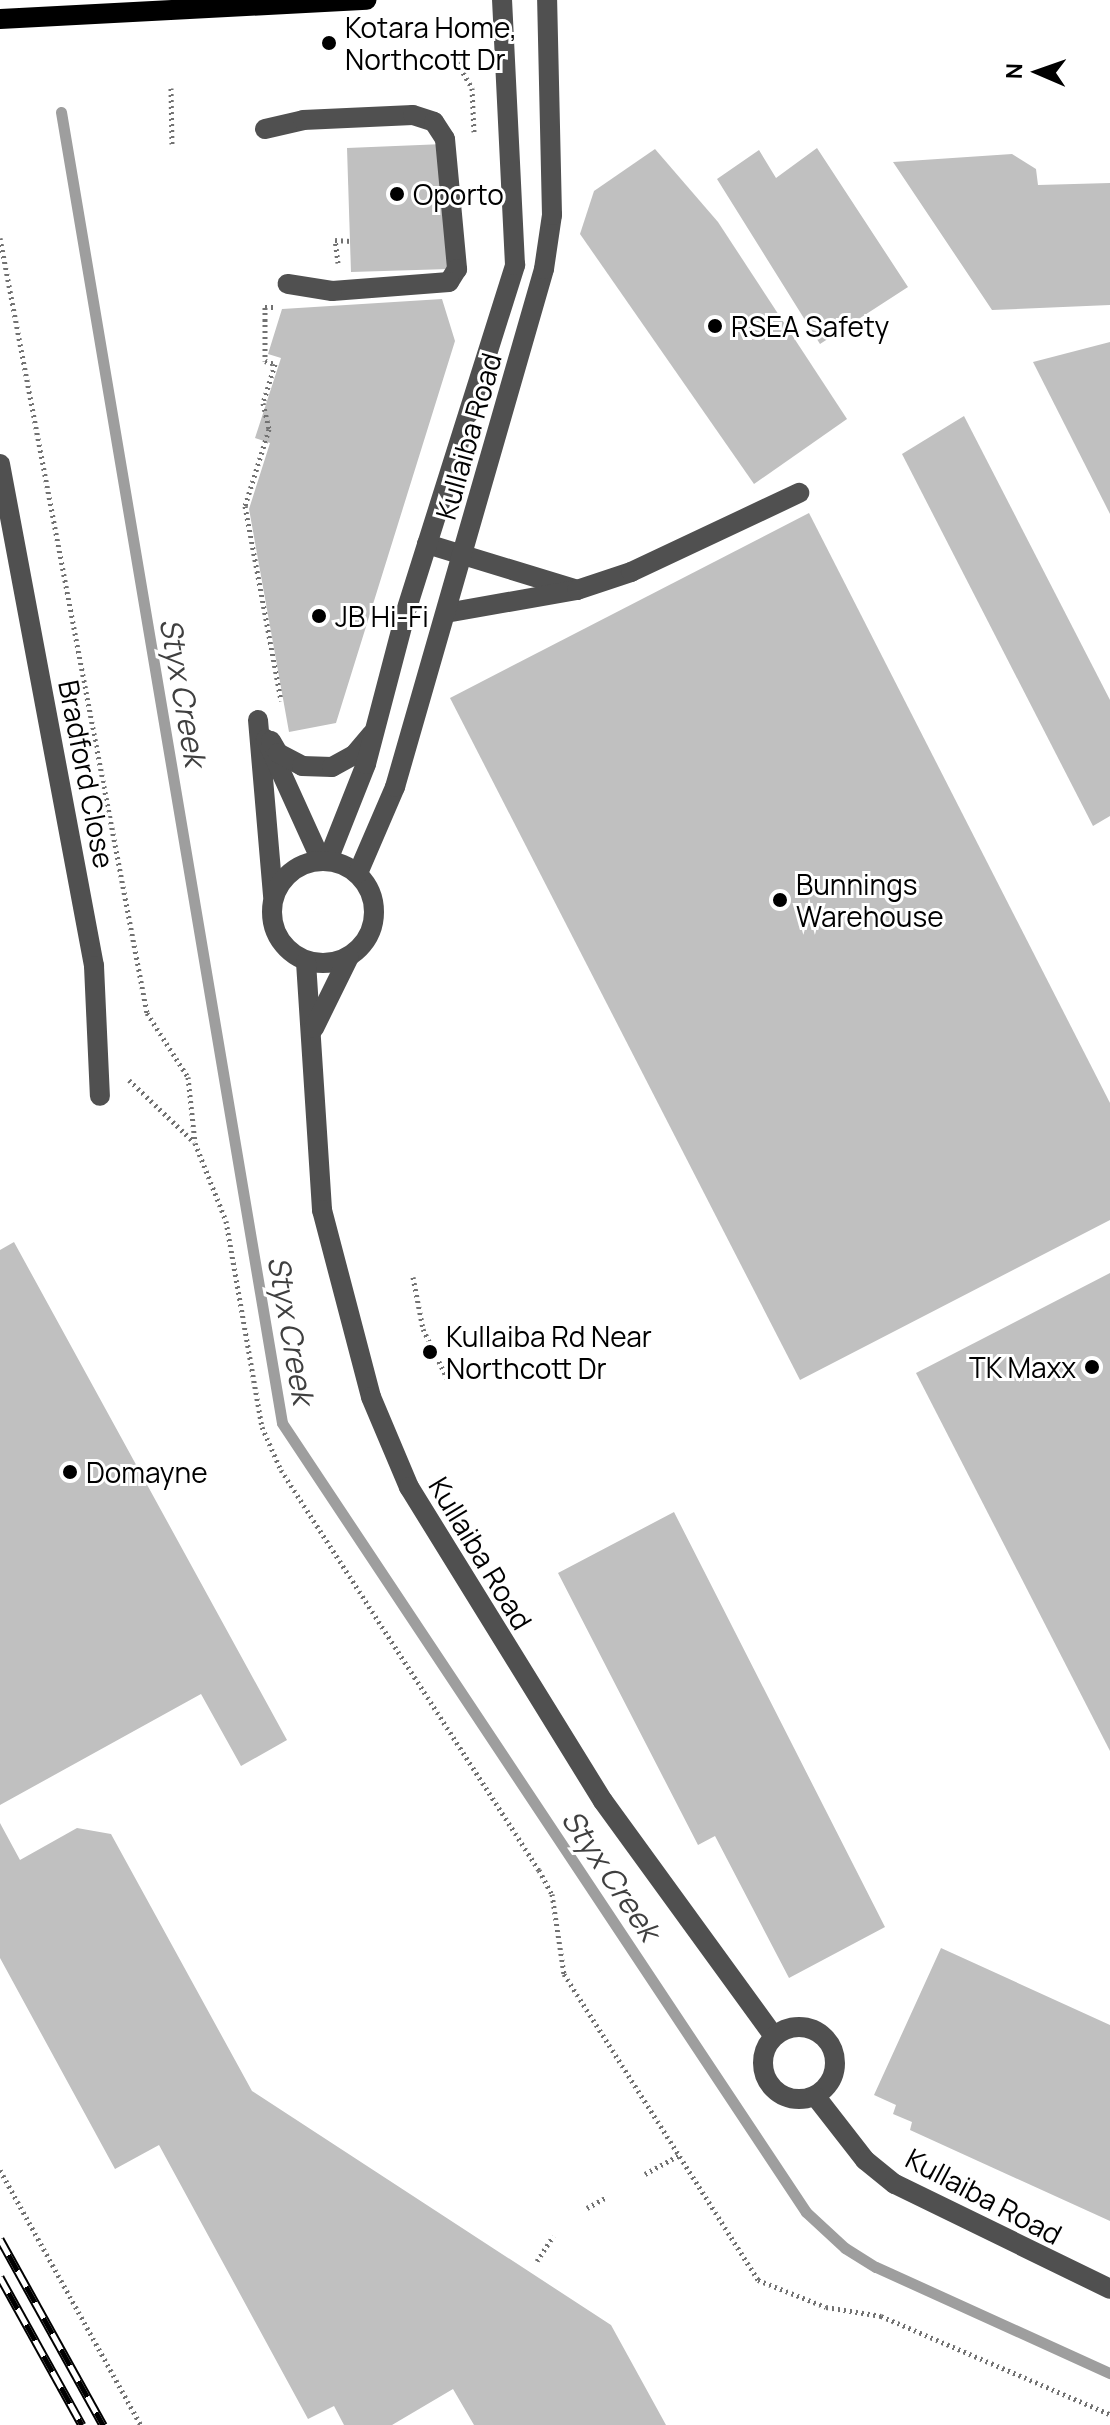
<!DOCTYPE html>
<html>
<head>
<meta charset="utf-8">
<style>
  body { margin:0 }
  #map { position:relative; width:1110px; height:2425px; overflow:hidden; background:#fff; font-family:Manrope,sans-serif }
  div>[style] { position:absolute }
  .stream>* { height:11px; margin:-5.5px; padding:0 5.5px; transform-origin:5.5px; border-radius:5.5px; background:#9e9e9e }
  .building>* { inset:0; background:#c0c0c0 }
  .path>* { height:5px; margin-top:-2.5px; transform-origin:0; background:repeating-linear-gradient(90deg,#727272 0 2px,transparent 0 6px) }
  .minor>* { height:20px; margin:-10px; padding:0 10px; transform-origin:10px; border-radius:10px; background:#505050 }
  .minor>.ring { margin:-10px; padding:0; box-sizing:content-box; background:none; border:20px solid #505050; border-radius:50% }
  .major>* { height:20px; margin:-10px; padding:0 10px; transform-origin:10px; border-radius:10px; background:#000 }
  .rail>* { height:9px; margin-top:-4.5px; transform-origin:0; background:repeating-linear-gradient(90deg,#fff 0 18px,#000 0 36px); box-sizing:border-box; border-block:2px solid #000 }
  .dots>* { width:22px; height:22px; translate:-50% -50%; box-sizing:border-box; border:4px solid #fff; border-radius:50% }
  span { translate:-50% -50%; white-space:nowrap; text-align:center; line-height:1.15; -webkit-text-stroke:6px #fff; paint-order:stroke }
  .poi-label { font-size:28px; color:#000 }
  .left { translate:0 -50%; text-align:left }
  .right { translate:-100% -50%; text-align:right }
  .street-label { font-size:28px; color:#000 }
  .water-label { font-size:30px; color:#3f3f3f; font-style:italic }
  .north { position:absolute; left:998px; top:32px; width:80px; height:80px; -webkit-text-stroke:6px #fff; paint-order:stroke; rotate:272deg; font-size:22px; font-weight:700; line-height:32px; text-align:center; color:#000 }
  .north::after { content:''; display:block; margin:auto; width:28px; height:36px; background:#000; clip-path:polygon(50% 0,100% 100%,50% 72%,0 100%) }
</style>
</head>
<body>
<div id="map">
  <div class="stream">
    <i style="left:61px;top:112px;width:1329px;rotate:80.43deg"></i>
    <i style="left:282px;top:1423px;width:947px;rotate:56.41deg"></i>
    <i style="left:806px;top:2212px;width:53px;rotate:42.7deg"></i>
    <i style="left:845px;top:2248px;width:36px;rotate:32deg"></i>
    <i style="left:876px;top:2267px;width:257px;rotate:24.4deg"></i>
  </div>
  <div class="building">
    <i style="clip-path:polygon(444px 144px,449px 269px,351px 272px,347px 148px)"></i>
    <i style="clip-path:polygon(817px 148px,908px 287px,820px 344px,717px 179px,759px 150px,776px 178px)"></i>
    <i style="clip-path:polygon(655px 149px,718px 222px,847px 419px,754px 484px,580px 234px,594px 191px)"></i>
    <i style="clip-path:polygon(1012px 154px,1036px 169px,1038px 185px,1110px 183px,1110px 305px,992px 310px,893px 162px)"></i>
    <i style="clip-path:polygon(442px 299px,455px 341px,336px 723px,289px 732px,249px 509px,270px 443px,255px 438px,281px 358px,268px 354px,282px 309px)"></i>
    <i style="clip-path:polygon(1110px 342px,1110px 514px,1033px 362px)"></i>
    <i style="clip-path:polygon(964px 416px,1110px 700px,1110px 816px,1093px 826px,902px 454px)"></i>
    <i style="clip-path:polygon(809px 513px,1110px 1103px,1110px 1220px,800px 1380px,450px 698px)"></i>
    <i style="clip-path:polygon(14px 1242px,287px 1740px,241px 1766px,201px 1694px,0 1805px,0 1250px)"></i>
    <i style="clip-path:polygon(1110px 1273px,1110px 1751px,916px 1373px)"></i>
    <i style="clip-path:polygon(674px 1512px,885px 1927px,789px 1978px,715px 1836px,698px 1845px,558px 1573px)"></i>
    <i style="clip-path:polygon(0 1823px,20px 1860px,77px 1828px,111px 1834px,252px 2091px,611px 2325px,666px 2425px,474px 2425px,453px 2389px,392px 2425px,344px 2425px,334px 2406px,308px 2419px,159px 2145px,115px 2169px,0 1958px)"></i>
    <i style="clip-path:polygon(941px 1948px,1110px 2025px,1110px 2221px,910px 2130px,912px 2122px,893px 2114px,896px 2105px,874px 2095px)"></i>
  </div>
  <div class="path">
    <i style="left:451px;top:52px;width:42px;rotate:59.7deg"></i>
    <i style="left:472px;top:88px;width:44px;rotate:87.4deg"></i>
    <i style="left:171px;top:88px;width:56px;rotate:89deg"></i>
    <i style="left:0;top:238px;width:789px;rotate:79.26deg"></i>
    <i style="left:147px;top:1013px;width:76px;rotate:57.4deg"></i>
    <i style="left:188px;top:1077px;width:66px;rotate:83.9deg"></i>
    <i style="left:195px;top:1143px;width:84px;rotate:68.3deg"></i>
    <i style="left:226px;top:1221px;width:209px;rotate:80.1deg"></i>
    <i style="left:262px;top:1427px;width:47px;rotate:66.2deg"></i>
    <i style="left:281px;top:1470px;width:476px;rotate:57.2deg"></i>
    <i style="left:539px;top:1870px;width:27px;rotate:62deg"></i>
    <i style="left:552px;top:1894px;width:81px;rotate:81.5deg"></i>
    <i style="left:564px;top:1974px;width:362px;rotate:57.6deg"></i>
    <i style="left:758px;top:2280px;width:73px;rotate:21.7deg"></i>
    <i style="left:826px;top:2307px;width:56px;rotate:9.3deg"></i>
    <i style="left:881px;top:2316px;width:249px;rotate:23.2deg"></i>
    <i style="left:338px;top:263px;width:23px;rotate:-97deg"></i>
    <i style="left:335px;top:240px;width:16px;rotate:4deg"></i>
    <i style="left:273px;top:307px;width:8px;rotate:180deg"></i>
    <i style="left:265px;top:307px;width:54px;rotate:90deg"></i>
    <i style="left:265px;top:361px;width:10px;rotate:17deg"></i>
    <i style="left:275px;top:364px;width:41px;rotate:107.1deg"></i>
    <i style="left:263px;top:403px;width:27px;rotate:77deg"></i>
    <i style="left:269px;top:429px;width:81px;rotate:107.3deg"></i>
    <i style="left:245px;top:506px;width:198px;rotate:79.5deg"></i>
    <i style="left:129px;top:1080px;width:90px;rotate:43.6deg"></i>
    <i style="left:413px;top:1277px;width:53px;rotate:79.1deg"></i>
    <i style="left:423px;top:1329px;width:59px;rotate:63.9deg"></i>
    <i style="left:0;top:2170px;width:291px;rotate:61.1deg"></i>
    <i style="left:645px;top:2174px;width:38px;rotate:-29deg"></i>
    <i style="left:587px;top:2208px;width:23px;rotate:-29deg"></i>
    <i style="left:537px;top:2261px;width:30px;rotate:-57deg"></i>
  </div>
  <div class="minor">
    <i style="left:265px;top:129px;width:39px;rotate:-13deg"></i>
    <i style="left:303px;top:120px;width:110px;rotate:-2.6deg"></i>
    <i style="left:413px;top:115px;width:22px;rotate:18deg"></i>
    <i style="left:434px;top:122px;width:20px;rotate:57deg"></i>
    <i style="left:445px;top:139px;width:131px;rotate:84.7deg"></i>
    <i style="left:457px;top:269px;width:15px;rotate:122deg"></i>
    <i style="left:449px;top:282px;width:117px;rotate:175.6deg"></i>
    <i style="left:332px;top:291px;width:45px;rotate:-171deg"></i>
    <i style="left:0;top:464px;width:511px;rotate:79.39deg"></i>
    <i style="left:94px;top:966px;width:130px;rotate:87.4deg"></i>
    <i style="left:427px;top:544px;width:157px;rotate:17deg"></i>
    <i style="left:446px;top:613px;width:133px;rotate:-10deg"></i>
    <i style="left:577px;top:590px;width:57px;rotate:-18.4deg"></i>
    <i style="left:631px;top:572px;width:186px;rotate:-25.2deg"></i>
    <i style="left:258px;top:720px;width:177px;rotate:85.1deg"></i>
    <i style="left:266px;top:739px;width:133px;rotate:65.6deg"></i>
    <i style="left:271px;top:741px;width:14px;rotate:60deg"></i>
    <i style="left:278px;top:753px;width:27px;rotate:28deg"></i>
    <i style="left:302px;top:766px;width:30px;rotate:2deg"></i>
    <i style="left:332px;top:767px;width:26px;rotate:-29deg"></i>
    <i style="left:355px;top:754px;width:26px;rotate:-50deg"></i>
    <i style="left:328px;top:860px;width:103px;rotate:-68.4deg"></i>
    <i style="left:366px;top:764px;width:161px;rotate:-75.3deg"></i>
    <i style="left:407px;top:608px;width:360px;rotate:-72.5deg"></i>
    <i style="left:515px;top:265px;width:265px;rotate:-92.8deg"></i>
    <i class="ring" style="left:272px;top:861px;width:82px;height:82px"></i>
    <i style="left:358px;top:873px;width:94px;rotate:-66.7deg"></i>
    <i style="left:395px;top:787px;width:539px;rotate:-73.95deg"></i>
    <i style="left:544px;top:269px;width:55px;rotate:-81.6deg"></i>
    <i style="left:552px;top:215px;width:215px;rotate:-91.3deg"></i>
    <i style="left:306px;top:962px;width:249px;rotate:86.3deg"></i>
    <i style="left:322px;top:1210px;width:193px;rotate:75.3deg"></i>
    <i style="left:371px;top:1397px;width:98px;rotate:67.1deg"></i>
    <i style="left:409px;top:1487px;width:369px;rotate:58.3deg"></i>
    <i style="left:603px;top:1801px;width:291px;rotate:54deg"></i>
    <i style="left:314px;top:1028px;width:79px;rotate:-63.8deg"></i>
    <i class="ring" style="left:763px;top:2027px;width:52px;height:52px"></i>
    <i style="left:816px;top:2097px;width:80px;rotate:52.1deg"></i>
    <i style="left:865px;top:2160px;width:38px;rotate:39deg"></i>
    <i style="left:895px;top:2184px;width:239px;rotate:26deg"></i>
  </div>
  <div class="major">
    <i style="left:0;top:19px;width:367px;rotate:-3deg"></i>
  </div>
  <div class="rail">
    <i style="left:0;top:2239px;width:213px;rotate:61deg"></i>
    <i style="left:0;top:2277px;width:169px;rotate:61deg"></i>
  </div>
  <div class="dots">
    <i style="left:329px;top:43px;background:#000"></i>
    <i style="left:397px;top:194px;background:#000"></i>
    <i style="left:715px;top:326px;background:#000"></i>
    <i style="left:319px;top:616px;background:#000"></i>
    <i style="left:780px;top:900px;background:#000"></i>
    <i style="left:430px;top:1352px;background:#000"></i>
    <i style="left:1092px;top:1367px;background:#000"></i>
    <i style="left:70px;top:1472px;background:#000"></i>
  </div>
  <div class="poi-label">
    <span class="left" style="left:345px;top:43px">Kotara Home,<br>Northcott Dr</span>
    <span class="left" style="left:413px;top:194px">Oporto</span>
    <span class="left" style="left:731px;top:326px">RSEA Safety</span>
    <span class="left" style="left:335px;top:616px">JB Hi-Fi</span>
    <span class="left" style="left:796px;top:900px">Bunnings<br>Warehouse</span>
    <span class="left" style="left:446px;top:1352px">Kullaiba Rd Near<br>Northcott Dr</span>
    <span class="right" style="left:1076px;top:1367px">TK Maxx</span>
    <span class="left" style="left:86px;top:1472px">Domayne</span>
  </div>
  <div class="street-label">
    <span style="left:468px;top:436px;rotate:-74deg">Kullaiba Road</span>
    <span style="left:87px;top:774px;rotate:79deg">Bradford Close</span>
    <span style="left:481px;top:1553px;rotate:59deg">Kullaiba Road</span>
    <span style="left:984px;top:2196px;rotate:28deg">Kullaiba Road</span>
  </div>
  <div class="water-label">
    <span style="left:183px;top:692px;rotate:80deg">Styx Creek</span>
    <span style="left:291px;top:1330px;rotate:80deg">Styx Creek</span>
    <span style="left:611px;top:1875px;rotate:56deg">Styx Creek</span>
  </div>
  <div class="north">N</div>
</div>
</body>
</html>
